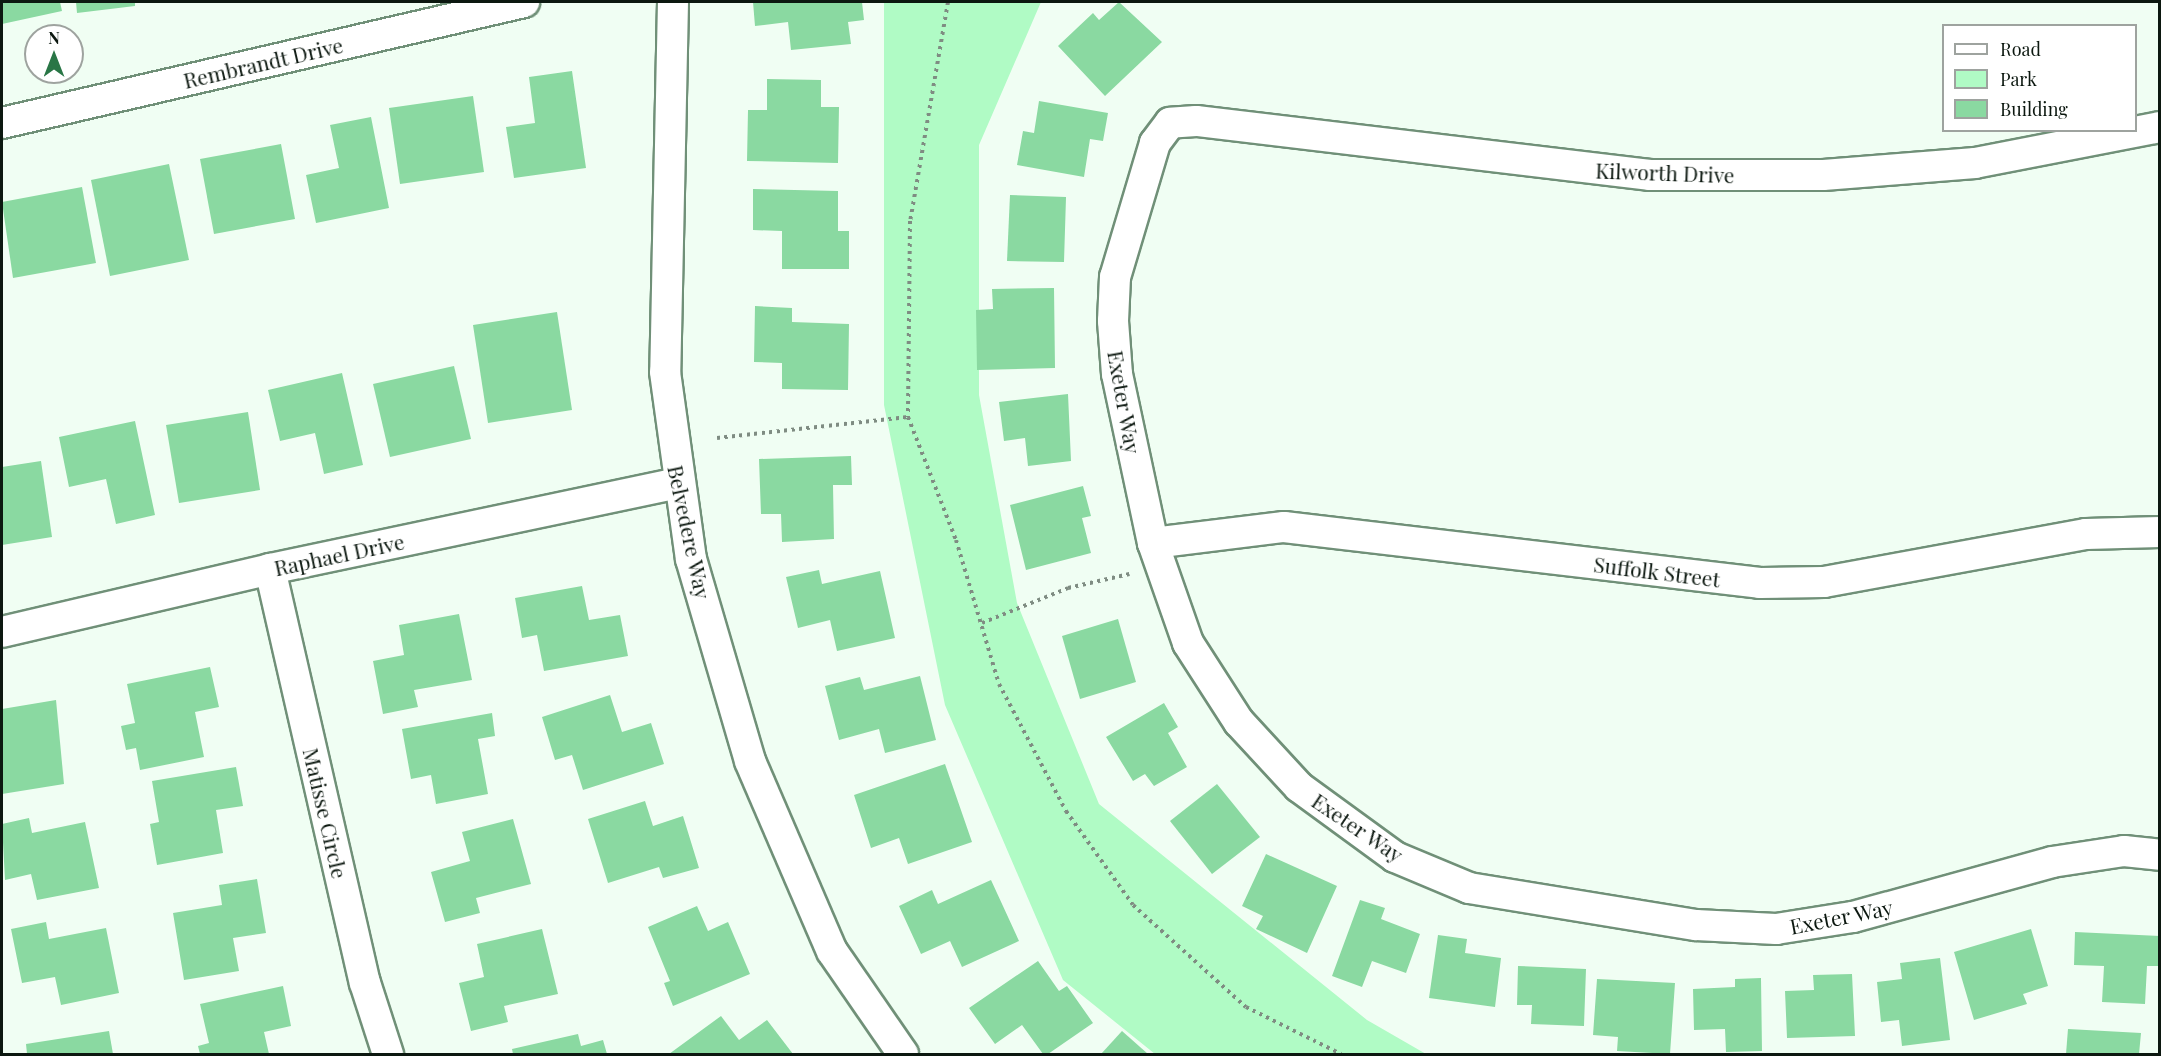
<!DOCTYPE html>
<html>
<head>
<meta charset="utf-8">
<style>
  body { margin:0 }
  #map { position:relative; width:2161px; height:1056px; overflow:hidden; background:#f0fef3; font-family:"Playfair Display",serif }
  div>[style] { position:absolute }
  .green>* { inset:0; background:#b0fbc5 }
  .building>* { inset:0; background:#8ad9a1 }
  .path>* { height:4px; margin-top:-2px; transform-origin:0; background:repeating-linear-gradient(90deg,#7f8c82 0 3px,transparent 0 7.5px) }
  .roads { filter:drop-shadow(2px 0 #709078) drop-shadow(-2px 0 #709078) drop-shadow(0 2px #709078) drop-shadow(0 -2px #709078) }
  .street>* { height:30px; margin:-15px; padding:0 15px; transform-origin:15px; border-radius:15px; background:#fff }
  span { translate:-50% -50%; white-space:nowrap; text-align:center; line-height:1.15; -webkit-text-stroke:5px #fff; paint-order:stroke }
  .street-label { font-size:21px; color:#0c1810 }
  .frame { position:absolute; inset:0; border:3px solid #0c1810; pointer-events:none }
  .legend { position:absolute; left:1942px; top:24px; width:195px; height:108px; box-sizing:border-box; background:#fff; border:2px solid #9ea39f; margin:0; padding:8px 10px; list-style:none; font-size:18px; color:#0c1810 }
  .legend li { display:flex; align-items:center; gap:12px; height:30px }
  .legend b { width:30px; border:2px solid #9ea39f }
  .north { position:absolute; left:24px; top:24px; width:60px; height:60px; box-sizing:border-box; background:#fff; border:2px solid #9ea39f; border-radius:50%; rotate:0deg; font-size:16px; font-weight:700; line-height:24px; text-align:center; color:#0c1810 }
  .north::after { content:''; display:block; margin:auto; width:21px; height:27px; background:#297646; clip-path:polygon(50% 0,100% 100%,50% 72%,0 100%) }
</style>
</head>
<body>
<div id="map">
  <div class="green">
    <i style="clip-path:polygon(884px 2px,1041px 2px,979px 145px,979px 395px,1017px 603px,1099px 804px,1367px 1020px,1426px 1054px,1155px 1054px,1063px 980px,945px 705px,884px 405px)"></i>
  </div>
  <div class="building">
    <i style="clip-path:polygon(2px 2px,60px 2px,62px 11px,2px 24px)"></i>
    <i style="clip-path:polygon(76px 2px,135px 2px,135px 6px,77px 13px)"></i>
    <i style="clip-path:polygon(753px 2px,862px 2px,864px 20px,848px 22px,851px 44px,791px 50px,788px 22px,755px 26px)"></i>
    <i style="clip-path:polygon(1119px 2px,1162px 42px,1105px 96px,1058px 46px,1093px 13px,1099px 20px)"></i>
    <i style="clip-path:polygon(572px 71px,586px 168px,514px 178px,506px 127px,535px 123px,529px 77px)"></i>
    <i style="clip-path:polygon(767px 79px,821px 80px,821px 107px,839px 107px,838px 163px,747px 161px,748px 110px,767px 110px)"></i>
    <i style="clip-path:polygon(473px 96px,484px 172px,400px 184px,389px 108px)"></i>
    <i style="clip-path:polygon(1039px 101px,1108px 113px,1103px 141px,1090px 139px,1084px 177px,1017px 165px,1023px 131px,1034px 133px)"></i>
    <i style="clip-path:polygon(371px 117px,389px 208px,316px 223px,306px 175px,339px 168px,330px 125px)"></i>
    <i style="clip-path:polygon(281px 144px,295px 219px,214px 234px,200px 159px)"></i>
    <i style="clip-path:polygon(169px 164px,189px 260px,110px 276px,91px 180px)"></i>
    <i style="clip-path:polygon(82px 187px,96px 263px,13px 278px,2px 202px)"></i>
    <i style="clip-path:polygon(753px 189px,838px 191px,838px 231px,849px 231px,849px 269px,782px 269px,782px 231px,753px 230px)"></i>
    <i style="clip-path:polygon(1010px 195px,1066px 197px,1064px 262px,1007px 261px)"></i>
    <i style="clip-path:polygon(1054px 288px,1055px 368px,977px 370px,976px 310px,993px 309px,992px 289px)"></i>
    <i style="clip-path:polygon(755px 306px,792px 308px,792px 322px,849px 324px,848px 390px,782px 389px,782px 363px,754px 362px)"></i>
    <i style="clip-path:polygon(557px 312px,572px 410px,488px 423px,473px 325px)"></i>
    <i style="clip-path:polygon(454px 366px,471px 439px,390px 457px,373px 384px)"></i>
    <i style="clip-path:polygon(342px 373px,363px 465px,324px 474px,315px 433px,280px 441px,268px 390px)"></i>
    <i style="clip-path:polygon(1068px 394px,1071px 461px,1028px 466px,1025px 438px,1004px 441px,999px 402px)"></i>
    <i style="clip-path:polygon(248px 412px,260px 490px,179px 503px,166px 425px)"></i>
    <i style="clip-path:polygon(135px 421px,155px 515px,116px 524px,106px 479px,69px 487px,59px 437px)"></i>
    <i style="clip-path:polygon(851px 456px,852px 485px,833px 485px,834px 539px,782px 542px,781px 514px,761px 514px,759px 459px)"></i>
    <i style="clip-path:polygon(41px 461px,52px 537px,2px 545px,2px 467px)"></i>
    <i style="clip-path:polygon(1083px 486px,1091px 516px,1082px 518px,1091px 553px,1026px 570px,1010px 505px)"></i>
    <i style="clip-path:polygon(819px 570px,822px 584px,880px 571px,895px 638px,837px 651px,830px 620px,798px 628px,786px 577px)"></i>
    <i style="clip-path:polygon(582px 586px,589px 620px,620px 615px,628px 656px,544px 671px,537px 635px,522px 638px,515px 598px)"></i>
    <i style="clip-path:polygon(459px 614px,472px 680px,414px 690px,418px 707px,383px 714px,373px 661px,404px 655px,399px 625px)"></i>
    <i style="clip-path:polygon(1118px 619px,1136px 682px,1080px 699px,1062px 636px)"></i>
    <i style="clip-path:polygon(210px 667px,219px 707px,195px 712px,204px 757px,140px 770px,136px 748px,126px 750px,121px 726px,135px 723px,127px 684px)"></i>
    <i style="clip-path:polygon(920px 676px,936px 740px,885px 753px,879px 729px,839px 740px,825px 686px,860px 677px,864px 690px)"></i>
    <i style="clip-path:polygon(610px 695px,622px 732px,651px 723px,664px 764px,583px 790px,572px 755px,555px 760px,542px 717px)"></i>
    <i style="clip-path:polygon(56px 700px,64px 784px,2px 794px,2px 709px)"></i>
    <i style="clip-path:polygon(1164px 703px,1178px 727px,1168px 733px,1187px 767px,1154px 786px,1145px 774px,1133px 781px,1106px 737px)"></i>
    <i style="clip-path:polygon(492px 713px,495px 736px,478px 739px,488px 794px,436px 804px,431px 775px,411px 779px,402px 729px)"></i>
    <i style="clip-path:polygon(945px 764px,972px 842px,908px 864px,899px 838px,871px 848px,854px 795px)"></i>
    <i style="clip-path:polygon(236px 767px,243px 806px,216px 810px,223px 853px,157px 865px,150px 824px,159px 822px,152px 781px)"></i>
    <i style="clip-path:polygon(1217px 784px,1260px 837px,1212px 874px,1170px 821px)"></i>
    <i style="clip-path:polygon(645px 801px,653px 826px,683px 816px,699px 868px,663px 878px,659px 867px,608px 883px,588px 819px)"></i>
    <i style="clip-path:polygon(29px 818px,32px 833px,85px 822px,99px 888px,37px 900px,31px 874px,5px 880px,2px 824px)"></i>
    <i style="clip-path:polygon(513px 819px,531px 884px,476px 898px,480px 913px,445px 922px,431px 872px,470px 861px,462px 832px)"></i>
    <i style="clip-path:polygon(1266px 854px,1337px 886px,1307px 953px,1256px 929px,1263px 916px,1242px 906px)"></i>
    <i style="clip-path:polygon(257px 879px,266px 933px,233px 938px,239px 971px,184px 980px,173px 913px,222px 905px,219px 885px)"></i>
    <i style="clip-path:polygon(991px 880px,1019px 941px,962px 967px,950px 941px,921px 954px,899px 906px,932px 890px,938px 904px)"></i>
    <i style="clip-path:polygon(1360px 900px,1385px 908px,1381px 919px,1420px 934px,1406px 973px,1372px 961px,1362px 987px,1332px 976px)"></i>
    <i style="clip-path:polygon(697px 906px,708px 931px,728px 922px,750px 974px,673px 1006px,664px 983px,670px 981px,648px 927px)"></i>
    <i style="clip-path:polygon(46px 922px,49px 939px,106px 928px,119px 993px,61px 1005px,55px 977px,22px 983px,11px 929px)"></i>
    <i style="clip-path:polygon(542px 929px,558px 994px,504px 1006px,508px 1022px,471px 1031px,459px 983px,484px 977px,477px 944px)"></i>
    <i style="clip-path:polygon(2031px 929px,2048px 986px,2023px 994px,2027px 1004px,1974px 1020px,1954px 952px)"></i>
    <i style="clip-path:polygon(2075px 932px,2160px 936px,2160px 966px,2147px 966px,2145px 1004px,2102px 1002px,2104px 966px,2074px 965px)"></i>
    <i style="clip-path:polygon(1438px 935px,1467px 939px,1465px 953px,1501px 958px,1495px 1007px,1429px 998px)"></i>
    <i style="clip-path:polygon(1940px 958px,1950px 1040px,1902px 1046px,1899px 1020px,1881px 1022px,1877px 982px,1902px 979px,1900px 963px)"></i>
    <i style="clip-path:polygon(1038px 961px,1059px 991px,1067px 986px,1093px 1023px,1048px 1054px,1043px 1054px,1022px 1025px,995px 1044px,969px 1008px)"></i>
    <i style="clip-path:polygon(1518px 966px,1586px 969px,1584px 1026px,1531px 1024px,1532px 1005px,1517px 1005px)"></i>
    <i style="clip-path:polygon(1852px 974px,1855px 1036px,1787px 1038px,1785px 991px,1814px 990px,1813px 975px)"></i>
    <i style="clip-path:polygon(1761px 978px,1762px 1051px,1726px 1052px,1725px 1029px,1694px 1030px,1693px 989px,1735px 987px,1735px 979px)"></i>
    <i style="clip-path:polygon(1597px 979px,1675px 983px,1670px 1054px,1617px 1051px,1618px 1037px,1593px 1035px)"></i>
    <i style="clip-path:polygon(283px 986px,291px 1026px,264px 1032px,269px 1054px,200px 1054px,198px 1046px,209px 1043px,200px 1004px)"></i>
    <i style="clip-path:polygon(721px 1016px,739px 1040px,767px 1020px,793px 1054px,669px 1054px)"></i>
    <i style="clip-path:polygon(2068px 1029px,2141px 1033px,2139px 1054px,2066px 1054px)"></i>
    <i style="clip-path:polygon(109px 1031px,113px 1054px,27px 1054px,26px 1044px)"></i>
    <i style="clip-path:polygon(1122px 1031px,1148px 1054px,1101px 1054px)"></i>
    <i style="clip-path:polygon(578px 1034px,581px 1046px,603px 1040px,607px 1054px,513px 1054px,512px 1049px)"></i>
  </div>
  <div class="path">
    <i style="left:948px;top:2px;width:222px;rotate:99.8deg"></i>
    <i style="left:910px;top:221px;width:196px;rotate:90.6deg"></i>
    <i style="left:908px;top:417px;width:132px;rotate:68.7deg"></i>
    <i style="left:956px;top:540px;width:150px;rotate:73.4deg"></i>
    <i style="left:999px;top:684px;width:144px;rotate:62.2deg"></i>
    <i style="left:1066px;top:811px;width:115px;rotate:54.5deg"></i>
    <i style="left:1133px;top:905px;width:152px;rotate:42.1deg"></i>
    <i style="left:1246px;top:1007px;width:106px;rotate:26.3deg"></i>
    <i style="left:717px;top:438px;width:192px;rotate:-6.3deg"></i>
    <i style="left:982px;top:623px;width:93px;rotate:-22.1deg"></i>
    <i style="left:1068px;top:588px;width:63px;rotate:-12.9deg"></i>
  </div>
  <div class="roads">
    <div class="street">
      <i style="left:673px;top:2px;width:370px;rotate:91.2deg"></i>
      <i style="left:665px;top:372px;width:189px;rotate:82.1deg"></i>
      <i style="left:691px;top:559px;width:210px;rotate:73.7deg"></i>
      <i style="left:750px;top:761px;width:207px;rotate:66.7deg"></i>
      <i style="left:832px;top:951px;width:125px;rotate:55.4deg"></i>
      <i style="left:2px;top:123px;width:536px;rotate:-13.05deg"></i>
      <i style="left:2160px;top:127px;width:188px;rotate:169deg"></i>
      <i style="left:1975px;top:163px;width:152px;rotate:175.5deg"></i>
      <i style="left:1823px;top:175px;width:173px;rotate:180deg"></i>
      <i style="left:1650px;top:175px;width:457px;rotate:-173.2deg"></i>
      <i style="left:1196px;top:121px;width:26px;rotate:176deg"></i>
      <i style="left:1170px;top:123px;width:25px;rotate:127deg"></i>
      <i style="left:1155px;top:143px;width:140px;rotate:106.6deg"></i>
      <i style="left:1115px;top:277px;width:44px;rotate:92.6deg"></i>
      <i style="left:1113px;top:321px;width:53px;rotate:85.7deg"></i>
      <i style="left:1117px;top:374px;width:173px;rotate:78deg"></i>
      <i style="left:1153px;top:543px;width:106px;rotate:70.7deg"></i>
      <i style="left:1188px;top:643px;width:94px;rotate:57.2deg"></i>
      <i style="left:1239px;top:722px;width:88px;rotate:47.3deg"></i>
      <i style="left:1299px;top:787px;width:119px;rotate:36.1deg"></i>
      <i style="left:1395px;top:857px;width:80px;rotate:22.7deg"></i>
      <i style="left:1469px;top:888px;width:230px;rotate:9.3deg"></i>
      <i style="left:1696px;top:925px;width:80px;rotate:2.9deg"></i>
      <i style="left:1776px;top:929px;width:78px;rotate:-8.9deg"></i>
      <i style="left:1853px;top:917px;width:206px;rotate:-15.4deg"></i>
      <i style="left:2052px;top:862px;width:73px;rotate:-8.7deg"></i>
      <i style="left:2124px;top:851px;width:36px;rotate:6deg"></i>
      <i style="left:1153px;top:543px;width:132px;rotate:-7deg"></i>
      <i style="left:1284px;top:527px;width:479px;rotate:6.7deg"></i>
      <i style="left:1760px;top:583px;width:64px;rotate:-0.9deg"></i>
      <i style="left:1824px;top:582px;width:266px;rotate:-10.4deg"></i>
      <i style="left:2086px;top:534px;width:74px;rotate:-1.5deg"></i>
      <i style="left:270px;top:569px;width:425px;rotate:77.1deg"></i>
      <i style="left:365px;top:983px;width:75px;rotate:72.1deg"></i>
      <i style="left:2px;top:632px;width:275px;rotate:-13.2deg"></i>
      <i style="left:270px;top:569px;width:418px;rotate:-11.9deg"></i>
    </div>
  </div>
  <div class="street-label">
    <span style="left:263px;top:62px;rotate:-13deg">Rembrandt Drive</span>
    <span style="left:1665px;top:172px;rotate:2deg">Kilworth Drive</span>
    <span style="left:1125px;top:402px;rotate:80deg">Exeter Way</span>
    <span style="left:690px;top:532px;rotate:78deg">Belvedere Way</span>
    <span style="left:339px;top:554px;rotate:-12deg">Raphael Drive</span>
    <span style="left:1657px;top:571px;rotate:7deg">Suffolk Street</span>
    <span style="left:326px;top:813px;rotate:77deg">Matisse Circle</span>
    <span style="left:1358px;top:827px;rotate:34deg">Exeter Way</span>
    <span style="left:1841px;top:916px;rotate:-11deg">Exeter Way</span>
  </div>
  <div class="frame"></div>
  <ul class="legend">
  <li><b style="height:8px;background:#fff"></b>Road</li>
  <li><b style="height:16px;background:#b0fbc5"></b>Park</li>
  <li><b style="height:16px;background:#8ad9a1"></b>Building</li>
  </ul>
  <div class="north">N</div>
</div>
</body>
</html>
